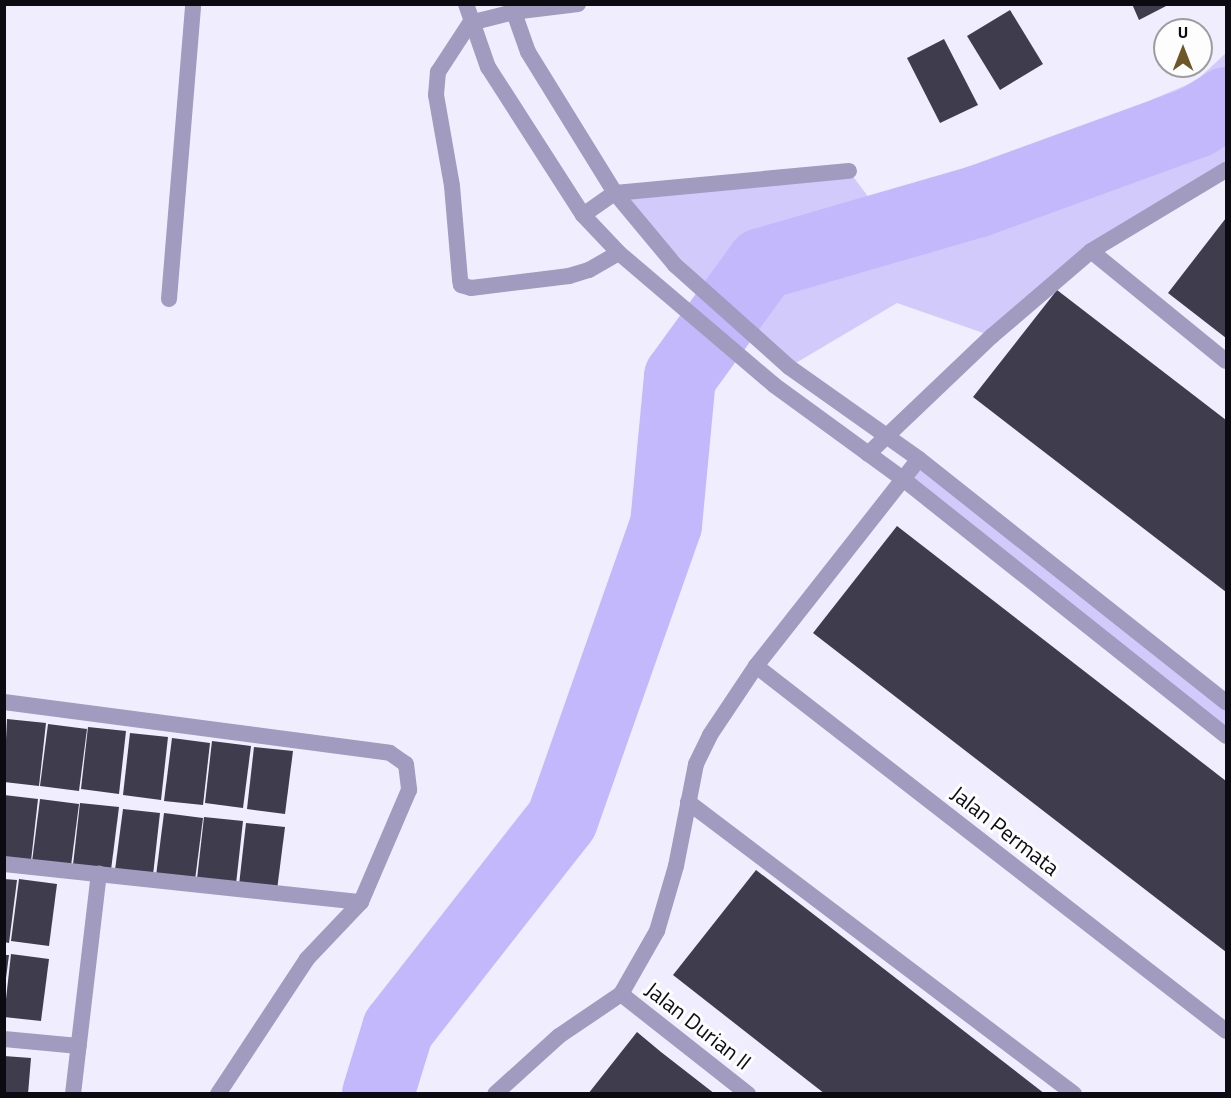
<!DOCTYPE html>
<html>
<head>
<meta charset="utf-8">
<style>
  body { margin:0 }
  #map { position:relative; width:1231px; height:1098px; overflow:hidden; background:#f0eefe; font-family:"Titillium Web",sans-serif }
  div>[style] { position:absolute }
  .green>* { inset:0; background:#d1cafb }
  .river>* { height:72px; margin:-36px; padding:0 36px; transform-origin:36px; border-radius:36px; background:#c3b8fc }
  .building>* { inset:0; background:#3f3c4d }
  .service>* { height:16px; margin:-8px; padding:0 8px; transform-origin:8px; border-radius:8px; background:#a19bc0 }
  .minor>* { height:16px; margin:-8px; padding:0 8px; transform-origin:8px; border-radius:8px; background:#a19bc0 }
  .tertiary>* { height:16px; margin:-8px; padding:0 8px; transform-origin:8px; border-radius:8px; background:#a19bc0 }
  span { translate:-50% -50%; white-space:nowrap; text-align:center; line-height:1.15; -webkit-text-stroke:6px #fdfdfd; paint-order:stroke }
  .street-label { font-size:22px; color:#0c0b12 }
  .frame { position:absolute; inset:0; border:6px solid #0c0b12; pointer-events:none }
  .north { position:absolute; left:1153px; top:18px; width:60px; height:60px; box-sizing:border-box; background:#fdfdfd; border:2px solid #9d9c9f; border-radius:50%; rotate:0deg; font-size:16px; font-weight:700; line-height:24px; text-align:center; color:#0c0b12 }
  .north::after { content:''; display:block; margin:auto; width:21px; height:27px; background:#6f5627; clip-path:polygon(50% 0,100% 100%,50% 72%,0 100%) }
</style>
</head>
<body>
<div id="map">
  <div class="green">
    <i style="clip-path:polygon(1226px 53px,1226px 170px,1091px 251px,992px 336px,897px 303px,789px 367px,615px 193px,849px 171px,881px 214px,1196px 81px)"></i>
    <i style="clip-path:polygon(919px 459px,1226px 702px,1226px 736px,903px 479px)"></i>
  </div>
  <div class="river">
    <i style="left:378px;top:1094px;width:68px;rotate:-72.9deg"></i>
    <i style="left:398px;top:1029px;width:266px;rotate:-51.9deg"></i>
    <i style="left:562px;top:820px;width:313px;rotate:-70.6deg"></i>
    <i style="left:666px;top:525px;width:149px;rotate:-84.6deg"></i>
    <i style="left:680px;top:377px;width:140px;rotate:-54deg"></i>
    <i style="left:762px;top:264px;width:226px;rotate:-16.2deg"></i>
    <i style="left:979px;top:201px;width:231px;rotate:-20deg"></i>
    <i style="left:1196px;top:122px;width:36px;rotate:-32deg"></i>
  </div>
  <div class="building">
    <i style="clip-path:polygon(1132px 4px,1170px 4px,1139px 20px)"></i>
    <i style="clip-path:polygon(1010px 10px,1043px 64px,1000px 90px,967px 36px)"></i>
    <i style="clip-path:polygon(944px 39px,978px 105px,940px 123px,907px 58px)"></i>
    <i style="clip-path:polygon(1226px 218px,1226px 338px,1168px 293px)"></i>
    <i style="clip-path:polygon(1057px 290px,1226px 420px,1226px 592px,973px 397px)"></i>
    <i style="clip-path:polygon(897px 526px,1226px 781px,1226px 952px,813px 633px)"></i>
    <i style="clip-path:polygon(7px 719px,46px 723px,39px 786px,4px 782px)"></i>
    <i style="clip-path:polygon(48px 724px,87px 729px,79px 791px,40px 786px)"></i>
    <i style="clip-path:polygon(88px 727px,126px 731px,119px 794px,81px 789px)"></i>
    <i style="clip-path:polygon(130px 733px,168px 737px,161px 800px,123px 795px)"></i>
    <i style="clip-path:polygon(172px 738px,210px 743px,203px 805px,164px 801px)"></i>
    <i style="clip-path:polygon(212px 741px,251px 746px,243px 808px,205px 803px)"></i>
    <i style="clip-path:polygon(254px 747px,293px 751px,285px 814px,247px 809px)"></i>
    <i style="clip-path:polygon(4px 795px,38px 799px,31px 861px,4px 858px)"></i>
    <i style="clip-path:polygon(40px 799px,79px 804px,71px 866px,32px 862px)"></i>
    <i style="clip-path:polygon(80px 803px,119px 807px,111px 870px,73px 865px)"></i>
    <i style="clip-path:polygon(123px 809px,160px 813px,153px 875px,115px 870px)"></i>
    <i style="clip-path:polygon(164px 813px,203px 818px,195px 880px,156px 876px)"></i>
    <i style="clip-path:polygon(204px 817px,243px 821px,236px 884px,197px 879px)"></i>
    <i style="clip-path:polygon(246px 823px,285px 827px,277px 890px,239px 885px)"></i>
    <i style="clip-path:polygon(756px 870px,830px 927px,1045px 1094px,825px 1094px,673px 975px)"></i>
    <i style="clip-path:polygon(4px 879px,17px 880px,9px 943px,4px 942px)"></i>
    <i style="clip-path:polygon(19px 879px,57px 884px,49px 946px,11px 941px)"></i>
    <i style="clip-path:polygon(11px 954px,49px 959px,41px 1021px,4px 1017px)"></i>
    <i style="clip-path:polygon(4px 955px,9px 955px,6px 978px,4px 978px)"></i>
    <i style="clip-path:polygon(637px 1032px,661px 1052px,715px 1094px,588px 1094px)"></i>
    <i style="clip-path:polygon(4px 1056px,31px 1058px,28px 1094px,4px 1094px)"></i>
  </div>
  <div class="service">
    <i style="left:169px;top:299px;width:296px;rotate:-85.3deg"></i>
  </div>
  <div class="minor">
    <i style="left:578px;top:4px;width:64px;rotate:172.9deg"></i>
    <i style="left:514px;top:12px;width:45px;rotate:166deg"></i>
    <i style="left:470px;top:23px;width:59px;rotate:123.1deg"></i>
    <i style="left:438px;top:72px;width:23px;rotate:95deg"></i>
    <i style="left:436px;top:95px;width:92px;rotate:80deg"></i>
    <i style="left:452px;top:186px;width:94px;rotate:85.1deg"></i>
    <i style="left:460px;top:280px;width:5px;rotate:79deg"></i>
    <i style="left:461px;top:285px;width:10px;rotate:17deg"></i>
    <i style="left:471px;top:288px;width:99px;rotate:-7deg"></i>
    <i style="left:569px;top:276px;width:21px;rotate:-17deg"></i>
    <i style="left:589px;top:270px;width:34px;rotate:-30deg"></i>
    <i style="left:583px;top:215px;width:39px;rotate:-35deg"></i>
    <i style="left:615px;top:193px;width:235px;rotate:-5.4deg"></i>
    <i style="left:1091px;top:251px;width:174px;rotate:39.2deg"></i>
    <i style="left:868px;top:454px;width:171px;rotate:-43.6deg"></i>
    <i style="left:992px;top:336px;width:130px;rotate:-40.6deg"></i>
    <i style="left:1091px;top:251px;width:157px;rotate:-31deg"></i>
    <i style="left:756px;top:666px;width:595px;rotate:37.83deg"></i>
    <i style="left:4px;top:702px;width:389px;rotate:7.5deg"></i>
    <i style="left:390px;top:753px;width:19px;rotate:35deg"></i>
    <i style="left:406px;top:764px;width:26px;rotate:83deg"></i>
    <i style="left:409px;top:790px;width:122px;rotate:113.2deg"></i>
    <i style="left:361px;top:902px;width:79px;rotate:133.5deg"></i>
    <i style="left:307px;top:959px;width:162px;rotate:123.4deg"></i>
    <i style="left:688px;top:802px;width:484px;rotate:37.1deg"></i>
    <i style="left:4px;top:864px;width:359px;rotate:6.1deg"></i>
    <i style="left:621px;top:994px;width:162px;rotate:38.2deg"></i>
    <i style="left:4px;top:1039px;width:75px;rotate:5.3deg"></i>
    <i style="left:73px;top:1094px;width:222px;rotate:-83.3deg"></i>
    <i style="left:495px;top:1094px;width:86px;rotate:-42.2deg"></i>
    <i style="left:559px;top:1036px;width:75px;rotate:-34.1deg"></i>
    <i style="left:621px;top:994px;width:73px;rotate:-60.3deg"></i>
    <i style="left:657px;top:931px;width:68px;rotate:-73.7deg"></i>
    <i style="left:676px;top:866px;width:104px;rotate:-78.9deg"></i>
    <i style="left:696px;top:764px;width:32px;rotate:-64deg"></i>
    <i style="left:710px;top:735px;width:83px;rotate:-56.3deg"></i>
    <i style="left:756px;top:666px;width:263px;rotate:-51.8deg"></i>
  </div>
  <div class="tertiary">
    <i style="left:466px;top:4px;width:67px;rotate:70.8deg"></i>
    <i style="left:488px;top:67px;width:176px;rotate:57.3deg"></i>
    <i style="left:583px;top:215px;width:52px;rotate:46.5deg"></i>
    <i style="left:619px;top:253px;width:204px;rotate:40.4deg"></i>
    <i style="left:774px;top:385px;width:160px;rotate:36.1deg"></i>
    <i style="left:903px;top:479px;width:413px;rotate:38.5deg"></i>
    <i style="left:511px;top:4px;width:51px;rotate:70.5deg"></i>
    <i style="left:528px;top:52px;width:166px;rotate:58.3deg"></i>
    <i style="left:615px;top:193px;width:94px;rotate:50.2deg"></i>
    <i style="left:675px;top:265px;width:153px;rotate:41.8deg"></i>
    <i style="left:789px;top:367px;width:159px;rotate:35.3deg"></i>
    <i style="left:919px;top:459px;width:392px;rotate:38.4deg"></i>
  </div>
  <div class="street-label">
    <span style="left:1005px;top:831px;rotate:38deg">Jalan Permata</span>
    <span style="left:698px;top:1026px;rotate:38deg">Jalan Durian II</span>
  </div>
  <div class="frame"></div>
  <div class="north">U</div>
</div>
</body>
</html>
